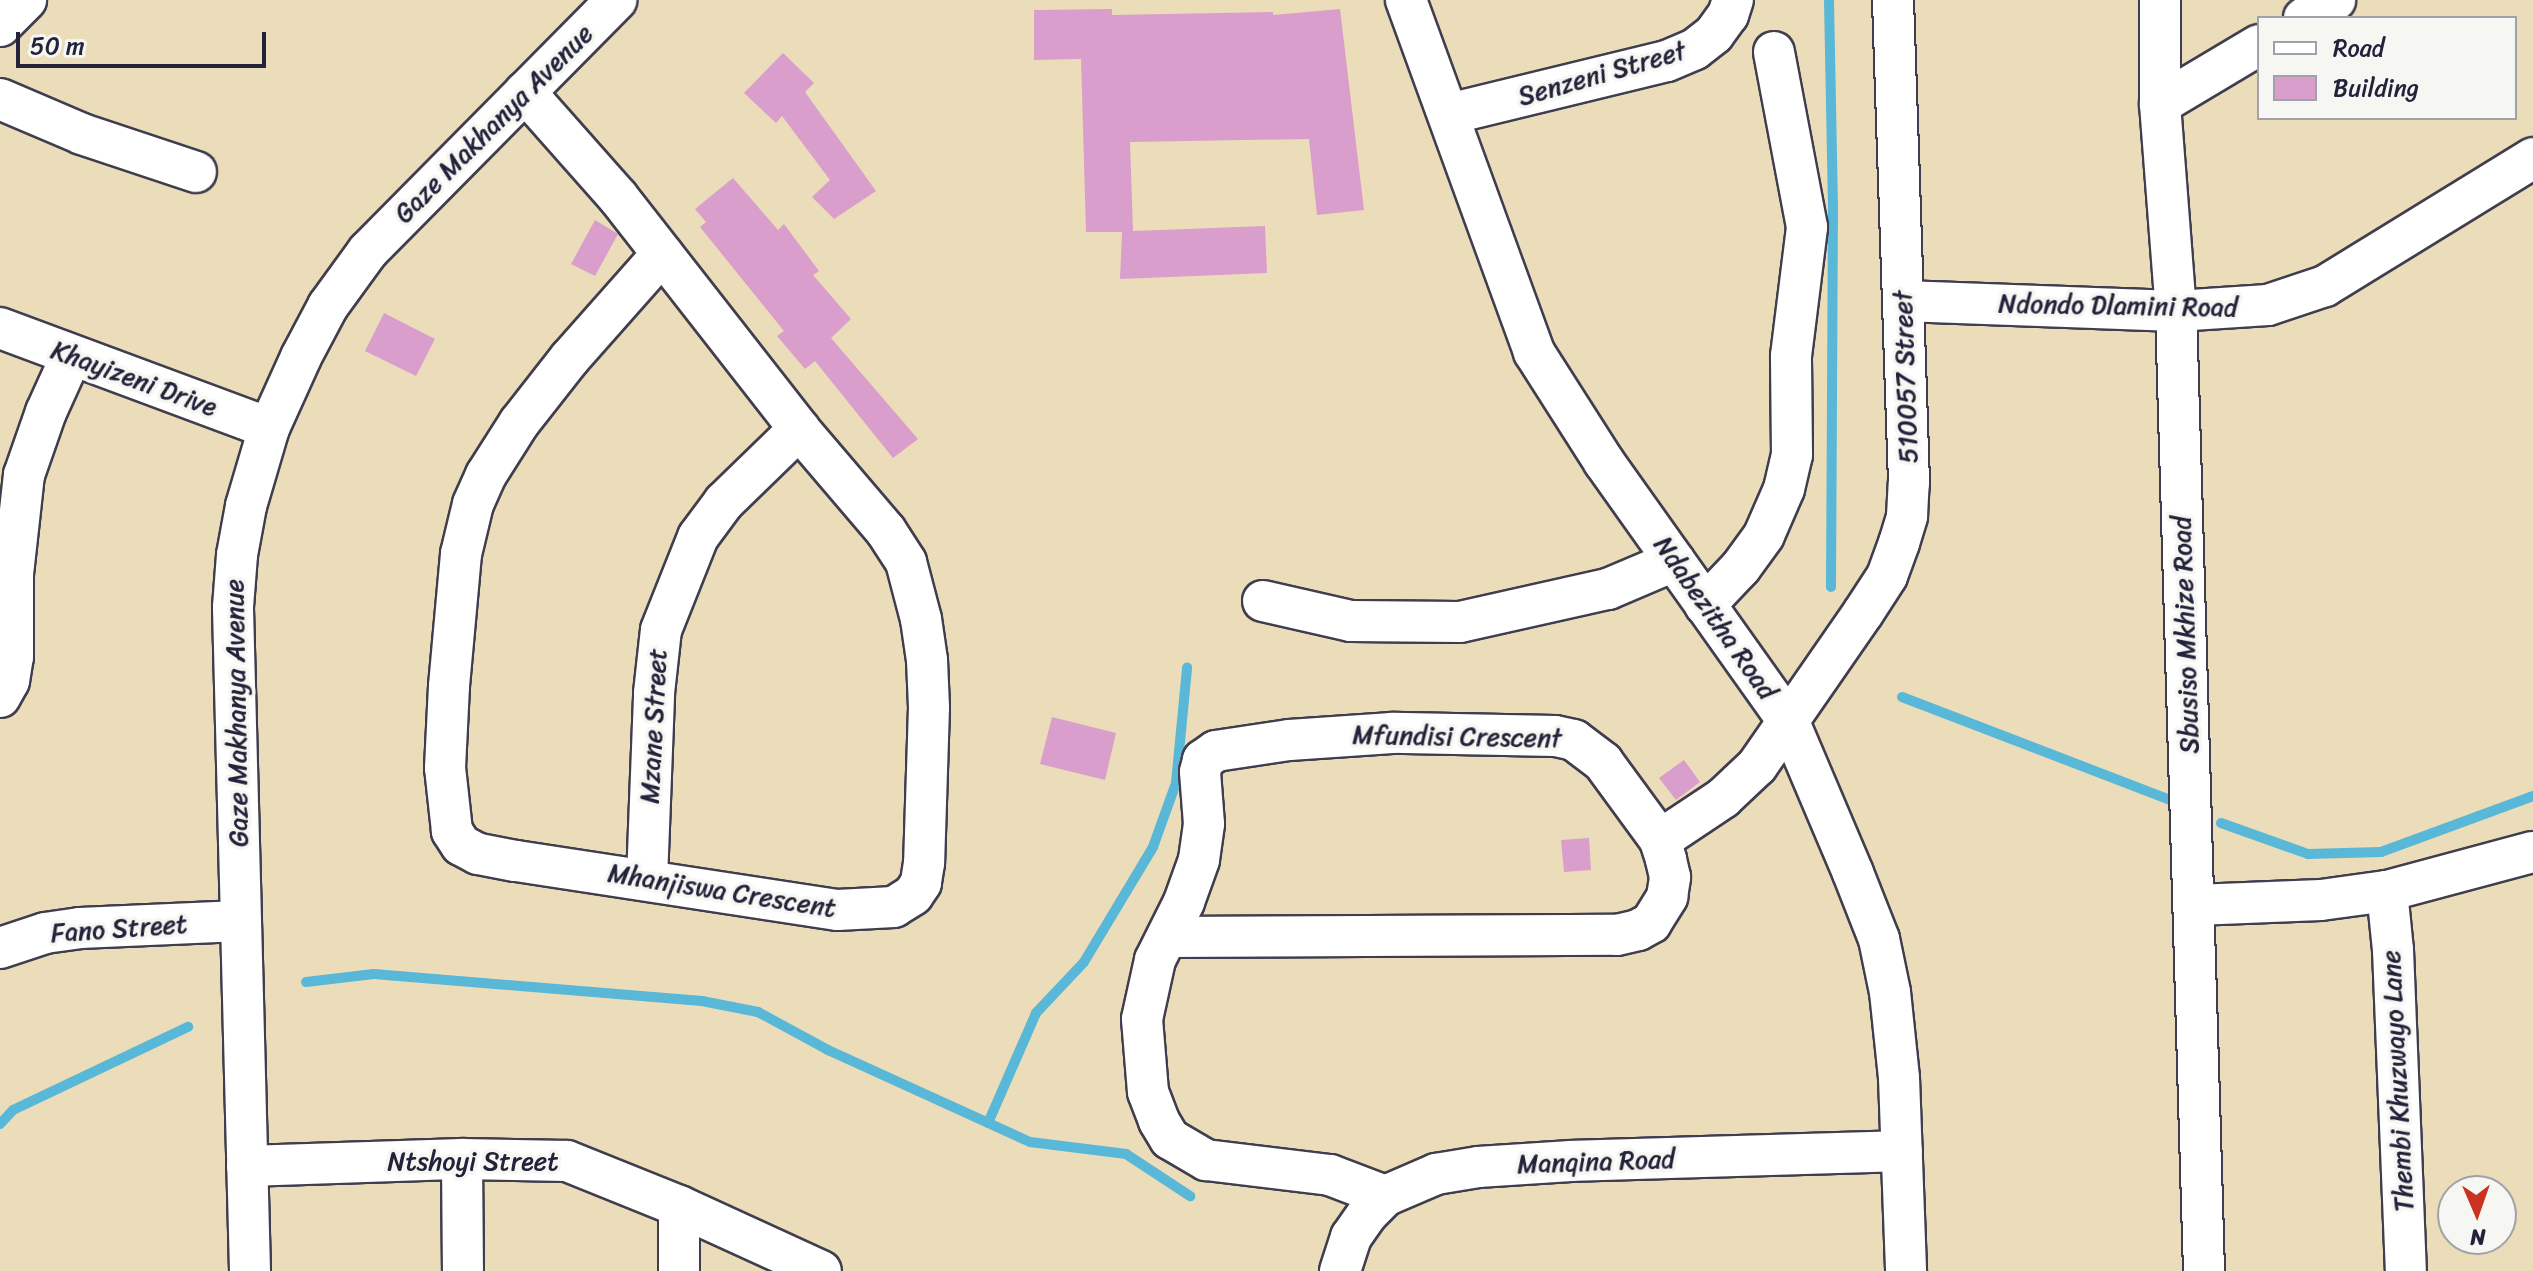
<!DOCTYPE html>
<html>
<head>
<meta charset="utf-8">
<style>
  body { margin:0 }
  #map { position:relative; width:2533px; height:1271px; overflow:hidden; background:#ebddba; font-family:Sriracha,sans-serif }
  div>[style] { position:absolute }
  .stream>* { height:10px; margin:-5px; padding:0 5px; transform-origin:5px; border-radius:5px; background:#59b7d7 }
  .building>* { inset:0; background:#d99ecb }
  .roads { filter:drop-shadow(2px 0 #403e4e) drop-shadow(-2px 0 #403e4e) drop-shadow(0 2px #403e4e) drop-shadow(0 -2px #403e4e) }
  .minor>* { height:40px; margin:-20px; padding:0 20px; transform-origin:20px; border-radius:20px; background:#fff }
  span { translate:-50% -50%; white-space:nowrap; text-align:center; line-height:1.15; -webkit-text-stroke:7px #f6f6f2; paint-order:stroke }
  .street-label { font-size:26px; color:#22223b }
  .legend { position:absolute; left:2257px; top:16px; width:260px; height:104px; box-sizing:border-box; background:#f6f6f2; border:2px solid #a1a1a9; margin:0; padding:10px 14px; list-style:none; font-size:24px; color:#22223b }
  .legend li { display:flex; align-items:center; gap:16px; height:40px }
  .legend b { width:40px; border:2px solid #a1a1a9 }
  .north { position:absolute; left:2437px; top:1175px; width:80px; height:80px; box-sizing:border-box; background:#f6f6f2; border:2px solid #a1a1a9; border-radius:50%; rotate:178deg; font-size:22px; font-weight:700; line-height:32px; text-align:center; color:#22223b }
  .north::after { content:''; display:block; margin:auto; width:28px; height:36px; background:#c8321e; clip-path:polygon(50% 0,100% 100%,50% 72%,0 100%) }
  .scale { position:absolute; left:16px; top:32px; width:250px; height:36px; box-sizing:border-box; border:4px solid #22223b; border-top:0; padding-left:10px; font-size:24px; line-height:28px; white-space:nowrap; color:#22223b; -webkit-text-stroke:6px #f6f6f2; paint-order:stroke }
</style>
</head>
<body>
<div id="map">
  <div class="stream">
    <i style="left:1829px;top:0;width:204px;rotate:88.9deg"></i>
    <i style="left:1833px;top:204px;width:383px;rotate:90.3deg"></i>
    <i style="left:1902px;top:697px;width:296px;rotate:21deg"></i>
    <i style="left:2221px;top:823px;width:92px;rotate:19.6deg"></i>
    <i style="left:2308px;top:854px;width:73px;rotate:-1.6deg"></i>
    <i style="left:2381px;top:852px;width:162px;rotate:-20.2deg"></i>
    <i style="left:306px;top:982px;width:68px;rotate:-6.7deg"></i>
    <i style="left:374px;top:974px;width:329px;rotate:4.7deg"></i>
    <i style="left:702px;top:1001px;width:57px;rotate:11.1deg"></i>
    <i style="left:758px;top:1012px;width:80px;rotate:28.5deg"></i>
    <i style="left:828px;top:1050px;width:222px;rotate:24.5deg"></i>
    <i style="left:1030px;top:1142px;width:97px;rotate:7.1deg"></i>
    <i style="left:1126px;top:1154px;width:77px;rotate:33.3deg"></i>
    <i style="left:988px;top:1123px;width:120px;rotate:-66.4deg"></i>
    <i style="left:1036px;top:1013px;width:70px;rotate:-46.7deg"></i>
    <i style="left:1084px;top:962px;width:134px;rotate:-59deg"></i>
    <i style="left:1153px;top:847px;width:68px;rotate:-70.2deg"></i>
    <i style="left:1176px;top:783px;width:116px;rotate:-84.5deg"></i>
    <i style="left:0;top:1124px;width:19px;rotate:-47deg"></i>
    <i style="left:13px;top:1110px;width:194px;rotate:-25.4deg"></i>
  </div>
  <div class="building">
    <i style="clip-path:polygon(1112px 9px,1112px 15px,1273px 12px,1273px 15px,1340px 9px,1364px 210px,1317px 215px,1309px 139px,1130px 142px,1133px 231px,1265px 226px,1267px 273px,1120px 279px,1122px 232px,1086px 232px,1081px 59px,1034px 60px,1034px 10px)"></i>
    <i style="clip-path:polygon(783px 53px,814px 83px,805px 92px,876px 191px,834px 219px,812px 197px,830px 180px,782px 116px,776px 123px,744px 93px)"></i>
    <i style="clip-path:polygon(733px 178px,778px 230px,784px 224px,819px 271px,813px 275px,851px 319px,831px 338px,918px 439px,893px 458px,815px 361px,805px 369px,777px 336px,784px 331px,700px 227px,706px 222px,695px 209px)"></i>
    <i style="clip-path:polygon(595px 220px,618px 234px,595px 276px,571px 264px)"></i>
    <i style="clip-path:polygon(384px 313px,435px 339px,416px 376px,365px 351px)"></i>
    <i style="clip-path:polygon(1052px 717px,1116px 733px,1105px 780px,1040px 764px)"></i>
    <i style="clip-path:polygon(1684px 760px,1700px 782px,1676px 800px,1659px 778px)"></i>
    <i style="clip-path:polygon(1589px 838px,1591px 870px,1564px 872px,1561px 840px)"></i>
  </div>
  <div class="roads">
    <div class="minor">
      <i style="left:1406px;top:0;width:375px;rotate:70deg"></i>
      <i style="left:1534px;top:352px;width:130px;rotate:57.5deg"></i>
      <i style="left:1604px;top:462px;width:319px;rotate:54.6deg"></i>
      <i style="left:1789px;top:722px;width:164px;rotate:67deg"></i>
      <i style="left:1853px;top:873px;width:71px;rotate:68.5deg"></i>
      <i style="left:1879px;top:939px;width:54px;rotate:78.3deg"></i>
      <i style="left:1890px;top:992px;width:86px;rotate:84deg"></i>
      <i style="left:1899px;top:1078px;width:193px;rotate:87.9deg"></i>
      <i style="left:2160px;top:0;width:104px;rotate:90deg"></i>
      <i style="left:2160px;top:104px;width:208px;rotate:85.6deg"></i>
      <i style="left:2176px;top:311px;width:960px;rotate:88.33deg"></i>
      <i style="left:2304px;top:18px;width:36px;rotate:-30deg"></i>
      <i style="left:0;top:26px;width:37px;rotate:-45deg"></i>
      <i style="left:525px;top:92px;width:140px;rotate:48.5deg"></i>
      <i style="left:618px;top:197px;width:294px;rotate:52deg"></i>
      <i style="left:799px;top:429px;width:134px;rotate:49.5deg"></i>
      <i style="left:886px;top:531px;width:37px;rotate:57deg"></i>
      <i style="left:906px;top:562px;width:59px;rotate:75.3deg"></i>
      <i style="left:921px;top:619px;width:41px;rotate:81.7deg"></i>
      <i style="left:927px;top:660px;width:47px;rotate:87.6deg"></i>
      <i style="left:929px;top:707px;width:156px;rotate:91.8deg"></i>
      <i style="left:924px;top:863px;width:20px;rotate:99deg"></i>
      <i style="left:921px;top:883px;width:14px;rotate:124deg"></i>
      <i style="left:913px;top:895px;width:22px;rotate:148deg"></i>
      <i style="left:894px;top:907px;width:57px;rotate:177deg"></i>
      <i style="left:837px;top:910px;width:326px;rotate:-171.3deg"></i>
      <i style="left:515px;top:861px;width:38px;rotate:-169deg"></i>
      <i style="left:478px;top:854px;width:19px;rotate:-152deg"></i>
      <i style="left:461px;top:845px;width:17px;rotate:-123deg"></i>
      <i style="left:452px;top:831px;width:63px;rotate:-96.3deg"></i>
      <i style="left:445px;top:768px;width:82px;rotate:-87.2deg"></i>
      <i style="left:449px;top:686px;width:133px;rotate:-84.8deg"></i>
      <i style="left:461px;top:554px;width:51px;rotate:-76.5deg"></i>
      <i style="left:473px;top:504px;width:32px;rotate:-66deg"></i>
      <i style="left:486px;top:475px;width:62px;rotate:-57.6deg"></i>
      <i style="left:519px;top:423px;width:83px;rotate:-51.9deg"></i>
      <i style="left:570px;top:358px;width:139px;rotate:-48.5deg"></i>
      <i style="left:0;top:99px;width:89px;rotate:23.1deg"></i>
      <i style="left:82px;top:134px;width:120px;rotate:18.4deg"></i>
      <i style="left:2160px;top:104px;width:115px;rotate:-30.8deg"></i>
      <i style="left:1449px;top:114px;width:224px;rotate:-13.7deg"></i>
      <i style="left:1667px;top:61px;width:30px;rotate:-23deg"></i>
      <i style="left:1695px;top:49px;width:24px;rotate:-38deg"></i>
      <i style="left:1714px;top:34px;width:24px;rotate:-54deg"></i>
      <i style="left:1728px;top:15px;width:16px;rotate:-72deg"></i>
      <i style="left:1903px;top:301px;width:273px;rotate:2.1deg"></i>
      <i style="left:2176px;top:311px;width:92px;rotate:-3.7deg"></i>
      <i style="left:2268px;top:305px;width:60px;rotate:-18.4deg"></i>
      <i style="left:2325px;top:286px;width:244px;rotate:-31.6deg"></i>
      <i style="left:0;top:328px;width:287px;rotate:20.4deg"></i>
      <i style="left:1263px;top:601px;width:90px;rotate:12.8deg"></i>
      <i style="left:1351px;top:621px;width:109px;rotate:0.5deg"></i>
      <i style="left:1460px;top:622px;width:152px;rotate:-12.6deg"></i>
      <i style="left:1608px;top:589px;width:72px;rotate:-23deg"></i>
      <i style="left:1705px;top:605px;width:52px;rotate:-46.5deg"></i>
      <i style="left:1741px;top:567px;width:39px;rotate:-54deg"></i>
      <i style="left:1764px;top:535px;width:50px;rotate:-66.5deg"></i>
      <i style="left:1784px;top:489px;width:35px;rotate:-77deg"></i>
      <i style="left:1792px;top:455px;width:99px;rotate:-90.6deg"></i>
      <i style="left:1791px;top:356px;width:130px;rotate:-82.9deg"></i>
      <i style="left:1807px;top:227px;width:178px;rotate:-100.7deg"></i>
      <i style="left:0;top:697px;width:18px;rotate:-61deg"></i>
      <i style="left:9px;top:681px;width:24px;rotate:-81deg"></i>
      <i style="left:13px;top:657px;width:83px;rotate:-90deg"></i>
      <i style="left:13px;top:574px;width:100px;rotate:-83.7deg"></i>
      <i style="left:24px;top:475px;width:67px;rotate:-70.8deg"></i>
      <i style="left:46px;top:412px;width:60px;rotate:-65.6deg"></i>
      <i style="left:1660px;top:840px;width:76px;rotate:-33.7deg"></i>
      <i style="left:1723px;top:798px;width:47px;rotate:-43.3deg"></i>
      <i style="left:1757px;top:766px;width:186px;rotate:-55.3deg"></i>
      <i style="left:1863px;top:613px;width:44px;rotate:-57deg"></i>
      <i style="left:1887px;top:576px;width:35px;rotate:-70deg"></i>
      <i style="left:1899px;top:543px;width:28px;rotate:-73deg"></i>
      <i style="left:1907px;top:516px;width:33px;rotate:-87deg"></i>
      <i style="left:1909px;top:483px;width:483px;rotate:-91.9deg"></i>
      <i style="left:647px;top:879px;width:186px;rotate:-87.8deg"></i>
      <i style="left:654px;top:693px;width:63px;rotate:-83.7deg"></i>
      <i style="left:661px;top:630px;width:100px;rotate:-68.3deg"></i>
      <i style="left:698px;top:537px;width:44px;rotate:-53.4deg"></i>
      <i style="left:724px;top:502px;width:105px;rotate:-44.2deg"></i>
      <i style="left:2387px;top:891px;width:59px;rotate:84.2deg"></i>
      <i style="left:2393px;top:950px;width:321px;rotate:87.7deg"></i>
      <i style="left:2195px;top:905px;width:126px;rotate:-2.3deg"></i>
      <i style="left:2321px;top:900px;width:67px;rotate:-7.8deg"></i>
      <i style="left:2387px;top:891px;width:151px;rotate:-15deg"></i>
      <i style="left:1167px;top:937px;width:450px;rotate:-0.3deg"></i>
      <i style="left:1617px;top:935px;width:22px;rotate:-13deg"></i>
      <i style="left:1638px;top:930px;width:15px;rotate:-28deg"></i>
      <i style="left:1651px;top:923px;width:31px;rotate:-58deg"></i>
      <i style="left:1667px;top:897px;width:20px;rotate:-81deg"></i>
      <i style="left:1670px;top:877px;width:18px;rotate:-103deg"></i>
      <i style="left:1666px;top:859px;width:20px;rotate:-108deg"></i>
      <i style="left:1660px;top:840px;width:97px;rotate:-126.2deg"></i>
      <i style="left:1603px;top:762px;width:36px;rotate:-143deg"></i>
      <i style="left:1574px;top:740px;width:19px;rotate:-168deg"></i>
      <i style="left:1555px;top:736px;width:163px;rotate:-178.9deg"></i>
      <i style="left:1392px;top:733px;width:103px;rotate:176.1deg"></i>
      <i style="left:1289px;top:740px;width:74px;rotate:171.4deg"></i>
      <i style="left:1216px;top:751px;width:16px;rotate:145deg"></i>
      <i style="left:1203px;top:760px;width:12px;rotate:104deg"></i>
      <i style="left:1200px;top:772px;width:52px;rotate:85.6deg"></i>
      <i style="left:1204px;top:824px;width:36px;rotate:98deg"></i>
      <i style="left:1199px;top:860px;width:45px;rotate:109.7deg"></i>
      <i style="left:1184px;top:902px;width:65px;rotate:116.6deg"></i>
      <i style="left:1155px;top:960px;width:60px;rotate:102.4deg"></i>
      <i style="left:1142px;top:1019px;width:73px;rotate:85.3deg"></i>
      <i style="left:1148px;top:1092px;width:31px;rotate:69deg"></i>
      <i style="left:1159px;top:1121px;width:21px;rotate:59deg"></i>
      <i style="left:1170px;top:1139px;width:42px;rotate:30.3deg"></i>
      <i style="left:1206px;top:1160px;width:125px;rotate:6.9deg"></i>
      <i style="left:1330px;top:1175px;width:59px;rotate:20.9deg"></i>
      <i style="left:0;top:948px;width:47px;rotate:-18.4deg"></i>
      <i style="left:45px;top:933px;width:35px;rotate:-8deg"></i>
      <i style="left:80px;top:928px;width:160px;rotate:-2.5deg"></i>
      <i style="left:462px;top:1159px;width:112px;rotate:89.5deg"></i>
      <i style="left:247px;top:1166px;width:215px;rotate:-1.9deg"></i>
      <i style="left:462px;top:1159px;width:105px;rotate:1.1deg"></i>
      <i style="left:567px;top:1161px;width:121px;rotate:21.9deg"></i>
      <i style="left:679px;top:1206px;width:156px;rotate:24.6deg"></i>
      <i style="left:250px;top:1271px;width:664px;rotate:-91.47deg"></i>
      <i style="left:233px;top:607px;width:52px;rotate:-85.6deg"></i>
      <i style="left:237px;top:555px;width:50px;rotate:-79.6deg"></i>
      <i style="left:246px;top:506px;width:81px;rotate:-73.6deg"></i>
      <i style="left:269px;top:428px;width:78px;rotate:-65.7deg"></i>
      <i style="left:301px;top:357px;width:58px;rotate:-62.1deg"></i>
      <i style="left:328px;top:306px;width:68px;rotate:-54deg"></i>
      <i style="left:368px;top:251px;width:353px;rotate:-45.3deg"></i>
      <i style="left:679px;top:1271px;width:65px;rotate:-90deg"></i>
      <i style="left:1340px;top:1271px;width:36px;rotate:-72deg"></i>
      <i style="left:1351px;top:1237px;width:29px;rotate:-55deg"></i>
      <i style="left:1368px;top:1213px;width:24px;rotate:-45deg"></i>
      <i style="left:1385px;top:1196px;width:56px;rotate:-23.3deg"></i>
      <i style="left:1436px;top:1174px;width:43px;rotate:-9.5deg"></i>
      <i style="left:1478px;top:1167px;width:93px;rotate:-3.7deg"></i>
      <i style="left:1571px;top:1161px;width:331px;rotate:-1.7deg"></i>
    </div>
  </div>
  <div class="street-label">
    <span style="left:1602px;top:74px;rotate:-16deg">Senzeni Street</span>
    <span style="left:494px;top:124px;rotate:-45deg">Gaze Makhanya Avenue</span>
    <span style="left:2118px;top:306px;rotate:1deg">Ndondo Dlamini Road</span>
    <span style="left:1906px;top:377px;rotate:-92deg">510057 Street</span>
    <span style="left:134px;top:379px;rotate:20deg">Khayizeni Drive</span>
    <span style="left:1715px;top:618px;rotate:55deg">Ndabezitha Road</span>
    <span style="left:2186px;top:635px;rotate:-92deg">Sbusiso Mkhize Road</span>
    <span style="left:237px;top:713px;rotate:-91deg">Gaze Makhanya Avenue</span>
    <span style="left:654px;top:726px;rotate:-87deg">Mzane Street</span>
    <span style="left:1457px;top:737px;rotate:1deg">Mfundisi Crescent</span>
    <span style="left:722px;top:891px;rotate:9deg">Mhanjiswa Crescent</span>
    <span style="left:119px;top:929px;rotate:-4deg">Fano Street</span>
    <span style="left:2398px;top:1081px;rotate:-93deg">Thembi Khuzwayo Lane</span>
    <span style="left:473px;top:1162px">Ntshoyi Street</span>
    <span style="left:1596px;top:1162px;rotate:-2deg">Manqina Road</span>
  </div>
  <ul class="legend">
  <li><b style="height:10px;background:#fff"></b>Road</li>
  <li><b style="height:22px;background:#d99ecb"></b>Building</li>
  </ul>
  <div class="north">N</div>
  <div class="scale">50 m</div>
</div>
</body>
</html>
